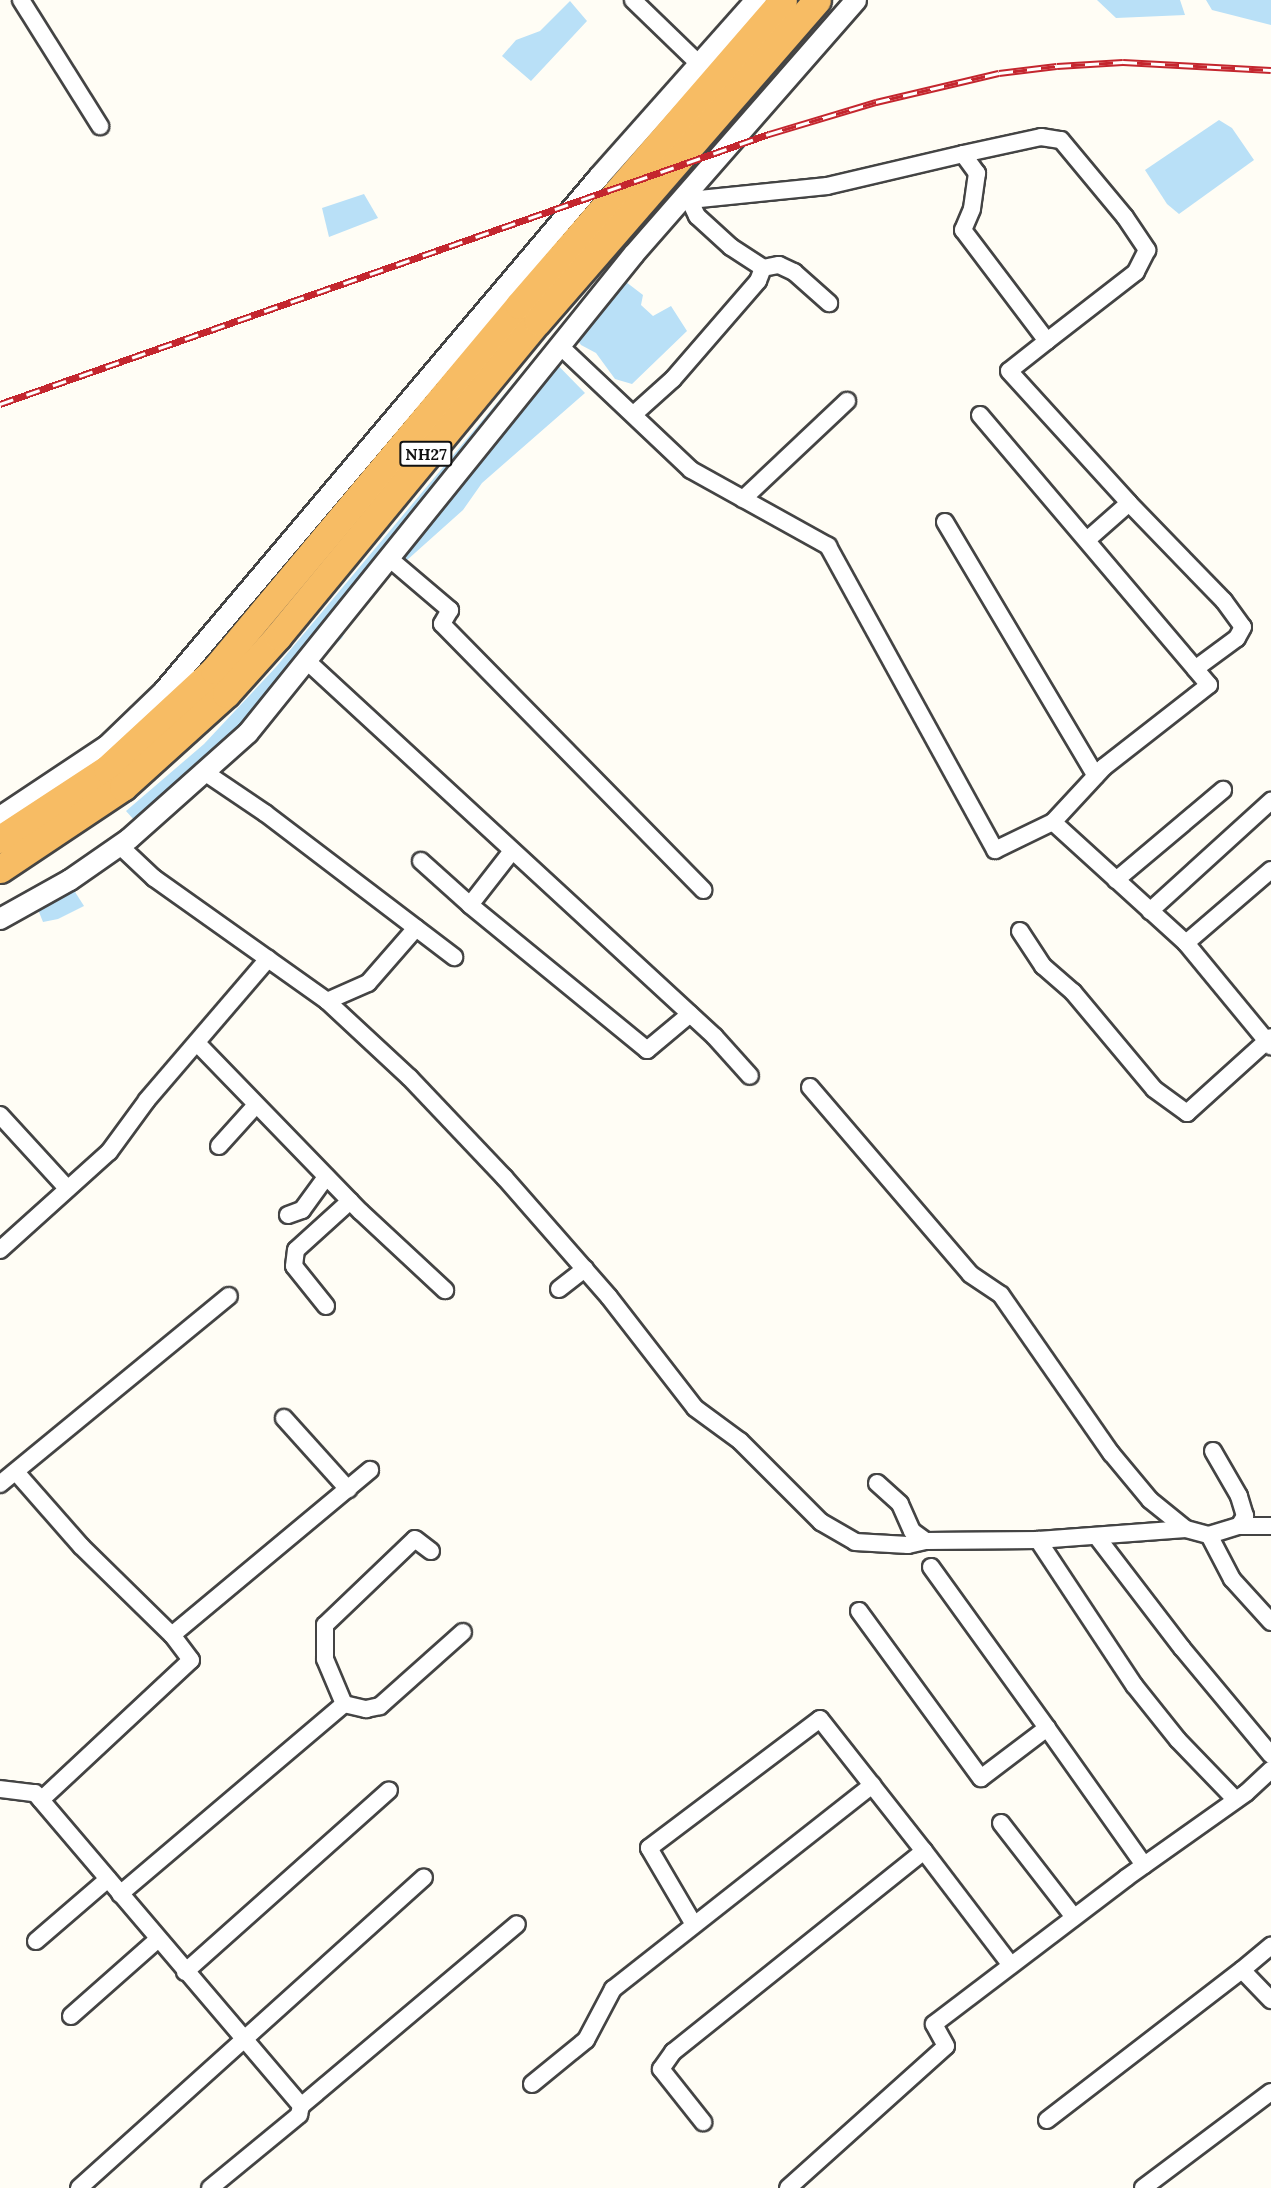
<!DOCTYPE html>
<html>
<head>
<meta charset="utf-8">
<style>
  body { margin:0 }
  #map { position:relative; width:1271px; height:2188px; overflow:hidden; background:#fffdf5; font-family:Lora,serif }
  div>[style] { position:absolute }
  .water>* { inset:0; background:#b9e0f7 }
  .roads { filter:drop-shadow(2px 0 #444) drop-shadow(-2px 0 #444) drop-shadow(0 2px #444) drop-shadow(0 -2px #444) }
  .minor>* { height:16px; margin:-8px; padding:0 8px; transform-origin:8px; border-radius:8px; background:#fff }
  .tertiary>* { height:20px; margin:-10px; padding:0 10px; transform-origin:10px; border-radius:10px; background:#fff }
  .trunk>* { height:27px; margin:-13.5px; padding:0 13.5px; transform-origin:13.5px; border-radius:13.5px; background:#f7bc64 }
  .rail>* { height:7px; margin-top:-3.5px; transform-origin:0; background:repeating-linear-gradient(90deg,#fff 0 14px,#c4262e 0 28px); box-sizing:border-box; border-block:2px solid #c4262e }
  span { translate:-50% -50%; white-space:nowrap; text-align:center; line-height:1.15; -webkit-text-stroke:6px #fff; paint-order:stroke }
  .shield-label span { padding:2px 4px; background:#fff; border:2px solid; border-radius:4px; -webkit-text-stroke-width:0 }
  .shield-label { font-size:16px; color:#111; font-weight:700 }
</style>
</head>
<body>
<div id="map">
  <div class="water">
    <i style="clip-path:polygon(1097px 0,1180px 0,1185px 15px,1116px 18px)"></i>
    <i style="clip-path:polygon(1206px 0,1271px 0,1271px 25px,1212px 10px)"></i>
    <i style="clip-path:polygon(570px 1px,587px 21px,531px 81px,502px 56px,516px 40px,540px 31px)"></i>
    <i style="clip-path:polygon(1219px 120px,1232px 128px,1254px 160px,1179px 214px,1167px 204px,1145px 170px)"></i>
    <i style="clip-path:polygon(364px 194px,378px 218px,329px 237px,322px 208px)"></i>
    <i style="clip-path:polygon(626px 282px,643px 295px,641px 305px,653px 316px,671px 306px,687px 331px,632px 384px,615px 379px,596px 353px,581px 345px,572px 333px)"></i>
    <i style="clip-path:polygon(542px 349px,585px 393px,482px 483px,463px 510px,359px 603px,342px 638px,144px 831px,126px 811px,204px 744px,276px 667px)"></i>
    <i style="clip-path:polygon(68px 881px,84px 906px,58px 919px,43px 922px,37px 907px)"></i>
  </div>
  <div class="roads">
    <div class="minor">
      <i style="left:21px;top:0;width:149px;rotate:57.9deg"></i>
      <i style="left:633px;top:0;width:92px;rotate:44.1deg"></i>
      <i style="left:963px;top:154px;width:80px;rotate:-12.3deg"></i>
      <i style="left:1041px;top:137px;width:20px;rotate:9deg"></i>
      <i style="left:1061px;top:140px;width:100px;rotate:50.3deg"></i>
      <i style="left:1125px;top:217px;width:40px;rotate:56deg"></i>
      <i style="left:1147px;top:250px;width:25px;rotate:117deg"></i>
      <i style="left:1136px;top:272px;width:113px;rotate:142.2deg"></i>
      <i style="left:680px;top:201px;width:148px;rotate:-5.8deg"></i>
      <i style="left:827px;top:186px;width:140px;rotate:-13.2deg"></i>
      <i style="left:963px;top:154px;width:24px;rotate:54deg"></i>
      <i style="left:977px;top:173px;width:36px;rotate:98deg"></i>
      <i style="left:972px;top:209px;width:23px;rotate:113deg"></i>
      <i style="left:963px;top:230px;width:139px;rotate:52.9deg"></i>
      <i style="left:1047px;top:341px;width:48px;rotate:141.7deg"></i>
      <i style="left:1009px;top:371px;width:178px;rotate:47.7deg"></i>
      <i style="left:1129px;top:503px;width:56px;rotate:138.6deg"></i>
      <i style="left:690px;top:201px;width:17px;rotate:65deg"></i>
      <i style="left:697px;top:216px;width:46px;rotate:42.4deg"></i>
      <i style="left:731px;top:247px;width:38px;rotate:33deg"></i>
      <i style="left:763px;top:268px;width:16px;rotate:-11deg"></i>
      <i style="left:779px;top:265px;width:17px;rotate:25deg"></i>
      <i style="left:794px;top:272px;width:47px;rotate:41.5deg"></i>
      <i style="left:560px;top:346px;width:180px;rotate:43.4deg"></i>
      <i style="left:691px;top:470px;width:157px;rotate:29deg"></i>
      <i style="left:828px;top:546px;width:347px;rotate:61.2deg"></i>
      <i style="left:995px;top:850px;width:64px;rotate:-25.8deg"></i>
      <i style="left:1053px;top:822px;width:180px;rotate:42.3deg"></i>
      <i style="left:1186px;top:943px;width:134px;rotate:50.5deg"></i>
      <i style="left:634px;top:414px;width:52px;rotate:-41.9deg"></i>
      <i style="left:673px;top:379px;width:130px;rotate:-49.1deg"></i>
      <i style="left:758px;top:281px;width:14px;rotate:-69deg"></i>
      <i style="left:980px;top:415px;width:354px;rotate:49.7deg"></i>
      <i style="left:1209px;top:685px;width:133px;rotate:142deg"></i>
      <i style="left:1104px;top:767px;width:75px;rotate:132.8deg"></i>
      <i style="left:743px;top:499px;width:143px;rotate:-43.3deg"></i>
      <i style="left:1129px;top:503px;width:136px;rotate:45.9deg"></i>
      <i style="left:1224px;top:601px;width:32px;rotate:54deg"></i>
      <i style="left:1243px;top:627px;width:13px;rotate:119deg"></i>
      <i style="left:1237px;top:638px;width:52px;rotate:143.6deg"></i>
      <i style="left:945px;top:522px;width:295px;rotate:59.3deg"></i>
      <i style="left:390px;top:559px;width:79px;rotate:40.4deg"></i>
      <i style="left:450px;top:610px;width:16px;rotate:120deg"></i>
      <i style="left:442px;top:624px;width:373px;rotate:45.5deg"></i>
      <i style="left:308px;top:662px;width:553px;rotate:42.66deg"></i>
      <i style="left:715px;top:1037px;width:52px;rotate:48.1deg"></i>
      <i style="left:206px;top:773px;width:71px;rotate:34.1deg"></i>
      <i style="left:265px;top:813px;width:238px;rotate:37.3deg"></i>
      <i style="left:120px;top:846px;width:47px;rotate:43.3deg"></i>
      <i style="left:154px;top:878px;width:212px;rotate:35.4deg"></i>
      <i style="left:327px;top:1001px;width:45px;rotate:-23.7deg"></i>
      <i style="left:368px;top:983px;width:73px;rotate:-48.9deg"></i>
      <i style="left:512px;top:851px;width:68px;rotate:127.9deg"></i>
      <i style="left:470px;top:905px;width:229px;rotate:39.3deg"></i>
      <i style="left:647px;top:1050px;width:56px;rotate:-39.9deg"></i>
      <i style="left:421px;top:861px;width:66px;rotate:41.9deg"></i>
      <i style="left:1116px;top:880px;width:140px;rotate:-40.1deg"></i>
      <i style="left:1150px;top:911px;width:164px;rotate:-42.3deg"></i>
      <i style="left:1020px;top:931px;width:42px;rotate:56.7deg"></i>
      <i style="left:1043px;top:966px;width:40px;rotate:41deg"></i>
      <i style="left:1073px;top:992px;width:126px;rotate:50.1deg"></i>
      <i style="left:1154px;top:1089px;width:41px;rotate:36deg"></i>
      <i style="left:1187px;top:1113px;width:113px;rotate:-42.1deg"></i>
      <i style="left:1186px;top:943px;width:112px;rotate:-40.7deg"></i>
      <i style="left:327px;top:1001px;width:113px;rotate:42.9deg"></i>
      <i style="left:410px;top:1078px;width:137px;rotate:46.5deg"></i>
      <i style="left:504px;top:1177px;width:159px;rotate:48.8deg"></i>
      <i style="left:609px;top:1297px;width:140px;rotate:52.2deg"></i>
      <i style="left:695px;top:1408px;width:56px;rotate:36.3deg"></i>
      <i style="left:740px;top:1441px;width:115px;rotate:45deg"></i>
      <i style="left:821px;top:1522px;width:39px;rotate:30deg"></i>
      <i style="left:855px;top:1542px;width:53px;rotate:3.2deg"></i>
      <i style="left:908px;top:1545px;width:18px;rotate:-13deg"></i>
      <i style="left:197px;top:1043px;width:235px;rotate:45.9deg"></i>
      <i style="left:361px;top:1212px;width:115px;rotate:42.9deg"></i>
      <i style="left:810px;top:1087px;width:246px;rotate:49.4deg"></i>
      <i style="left:970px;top:1274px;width:37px;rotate:34deg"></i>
      <i style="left:1001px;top:1295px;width:193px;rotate:55.2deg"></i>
      <i style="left:1111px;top:1453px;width:61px;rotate:50.3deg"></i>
      <i style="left:1150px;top:1500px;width:46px;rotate:38.9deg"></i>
      <i style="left:1186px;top:1529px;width:24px;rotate:15deg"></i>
      <i style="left:1209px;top:1535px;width:31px;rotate:-17deg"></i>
      <i style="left:1239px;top:1526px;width:12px;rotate:-59deg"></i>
      <i style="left:1245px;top:1516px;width:21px;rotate:-107deg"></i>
      <i style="left:1239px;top:1496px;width:52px;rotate:-120deg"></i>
      <i style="left:0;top:1115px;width:98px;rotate:47.5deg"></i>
      <i style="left:219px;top:1146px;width:55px;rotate:-47.9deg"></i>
      <i style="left:288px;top:1215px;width:15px;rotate:-20deg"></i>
      <i style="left:302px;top:1210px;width:41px;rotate:-54deg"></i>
      <i style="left:0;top:1250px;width:147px;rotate:-42deg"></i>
      <i style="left:109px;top:1152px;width:64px;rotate:-53.8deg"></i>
      <i style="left:147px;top:1100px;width:186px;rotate:-49.4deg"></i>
      <i style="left:559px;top:1289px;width:33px;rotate:-38deg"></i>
      <i style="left:326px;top:1306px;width:51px;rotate:-128.7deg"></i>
      <i style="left:294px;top:1266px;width:16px;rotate:-83deg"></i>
      <i style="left:296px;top:1250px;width:73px;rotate:-42.2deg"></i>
      <i style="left:284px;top:1418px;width:96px;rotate:48deg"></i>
      <i style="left:16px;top:1472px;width:98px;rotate:48.7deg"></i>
      <i style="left:81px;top:1546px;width:127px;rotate:44.4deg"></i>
      <i style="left:172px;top:1635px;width:258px;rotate:-39.8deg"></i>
      <i style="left:877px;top:1483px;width:31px;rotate:42deg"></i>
      <i style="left:900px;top:1504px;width:30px;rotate:66deg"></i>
      <i style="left:912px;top:1531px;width:17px;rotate:36deg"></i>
      <i style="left:926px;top:1541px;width:112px;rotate:-0.5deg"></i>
      <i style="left:1038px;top:1540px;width:174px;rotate:56.5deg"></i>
      <i style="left:1134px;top:1685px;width:70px;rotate:51.3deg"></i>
      <i style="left:1178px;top:1740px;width:83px;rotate:46deg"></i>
      <i style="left:0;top:1484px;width:296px;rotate:-39.4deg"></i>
      <i style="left:1239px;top:1526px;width:32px"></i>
      <i style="left:1209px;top:1535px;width:50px;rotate:62.4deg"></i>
      <i style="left:1232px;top:1579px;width:58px;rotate:47.8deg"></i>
      <i style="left:1097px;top:1537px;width:140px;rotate:52.6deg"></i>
      <i style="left:1182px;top:1648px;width:139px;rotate:50.2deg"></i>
      <i style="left:1038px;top:1540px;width:148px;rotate:-4.3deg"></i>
      <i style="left:931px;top:1567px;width:198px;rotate:54.2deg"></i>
      <i style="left:859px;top:1611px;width:207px;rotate:53.9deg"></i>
      <i style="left:981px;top:1778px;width:83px;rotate:-37.1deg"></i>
      <i style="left:1047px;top:1728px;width:168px;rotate:54.7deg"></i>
      <i style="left:344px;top:1704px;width:49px;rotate:-112.9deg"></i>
      <i style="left:325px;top:1659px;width:34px;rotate:-90deg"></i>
      <i style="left:325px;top:1625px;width:124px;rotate:-43.7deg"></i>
      <i style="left:415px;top:1539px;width:20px;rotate:37deg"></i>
      <i style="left:0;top:1789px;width:35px;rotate:7deg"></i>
      <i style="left:35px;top:1793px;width:411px;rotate:49.6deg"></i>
      <i style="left:301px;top:2106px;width:9px;rotate:103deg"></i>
      <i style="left:299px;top:2115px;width:115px;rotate:140.6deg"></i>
      <i style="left:41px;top:1800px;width:205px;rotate:-43deg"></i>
      <i style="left:191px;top:1660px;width:31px;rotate:-127deg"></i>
      <i style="left:1001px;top:1823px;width:119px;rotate:52.2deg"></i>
      <i style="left:924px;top:1851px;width:142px;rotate:52.7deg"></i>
      <i style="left:120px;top:1894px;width:294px;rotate:-40.3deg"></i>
      <i style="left:344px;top:1704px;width:23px;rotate:13deg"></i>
      <i style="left:366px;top:1709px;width:14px;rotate:-12deg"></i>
      <i style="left:380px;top:1706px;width:111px;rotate:-41.7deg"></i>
      <i style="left:693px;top:1923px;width:87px;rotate:-120.4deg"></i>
      <i style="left:649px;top:1848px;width:214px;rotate:-37deg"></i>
      <i style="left:820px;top:1719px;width:168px;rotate:51.8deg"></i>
      <i style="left:924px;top:1851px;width:322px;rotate:141.3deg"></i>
      <i style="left:673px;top:2052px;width:21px;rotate:125deg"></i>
      <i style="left:661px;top:2069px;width:68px;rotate:51.6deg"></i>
      <i style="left:36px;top:1941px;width:95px;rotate:-40.7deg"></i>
      <i style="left:1242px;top:1970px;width:38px;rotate:-40deg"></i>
      <i style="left:185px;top:1972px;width:273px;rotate:-41.7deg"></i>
      <i style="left:71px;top:2016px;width:116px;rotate:-41.5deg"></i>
      <i style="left:532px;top:2084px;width:70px;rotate:-39.2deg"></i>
      <i style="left:586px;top:2040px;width:58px;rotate:-62.1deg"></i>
      <i style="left:613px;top:1989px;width:330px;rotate:-38.2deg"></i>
      <i style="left:301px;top:2106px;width:282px;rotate:-40.1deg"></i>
      <i style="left:1047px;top:2120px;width:246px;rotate:-37.6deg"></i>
      <i style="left:1242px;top:1970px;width:42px;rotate:46deg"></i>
      <i style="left:79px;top:2188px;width:464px;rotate:-42deg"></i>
      <i style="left:788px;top:2188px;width:212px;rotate:-41.9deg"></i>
      <i style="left:946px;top:2046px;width:25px;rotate:-119deg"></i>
      <i style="left:934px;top:2024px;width:241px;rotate:-37.2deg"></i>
      <i style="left:1126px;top:1878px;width:147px;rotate:-35.3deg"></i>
      <i style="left:1246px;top:1793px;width:34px;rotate:-43deg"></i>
      <i style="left:1143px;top:2188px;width:160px;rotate:-36.9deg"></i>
    </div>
    <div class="tertiary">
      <i style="left:0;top:817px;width:128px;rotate:-33.6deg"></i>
      <i style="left:107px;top:746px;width:79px;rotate:-44deg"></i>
      <i style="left:164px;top:691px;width:673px;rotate:-49.76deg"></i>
      <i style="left:599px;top:177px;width:237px;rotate:-48.4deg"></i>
      <i style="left:0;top:919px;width:80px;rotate:-29.1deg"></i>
      <i style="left:70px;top:880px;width:72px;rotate:-34.8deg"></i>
      <i style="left:129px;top:839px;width:159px;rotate:-41.7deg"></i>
      <i style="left:248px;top:733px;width:615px;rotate:-51.14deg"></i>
      <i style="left:634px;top:254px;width:337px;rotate:-48.8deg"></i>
    </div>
    <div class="trunk">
      <i style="left:0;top:839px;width:128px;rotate:-33.2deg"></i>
      <i style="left:107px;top:769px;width:146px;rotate:-42.8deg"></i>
      <i style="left:214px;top:670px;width:476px;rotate:-50.1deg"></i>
      <i style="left:519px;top:305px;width:403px;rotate:-49.1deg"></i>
      <i style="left:0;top:869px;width:148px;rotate:-33.7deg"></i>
      <i style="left:123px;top:787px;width:139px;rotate:-42.1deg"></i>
      <i style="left:226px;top:694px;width:78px;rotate:-48.1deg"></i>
      <i style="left:278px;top:636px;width:408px;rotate:-50.5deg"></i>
      <i style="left:538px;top:321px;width:425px;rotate:-49deg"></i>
    </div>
  </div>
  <div class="rail">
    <i style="left:0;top:404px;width:815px;rotate:-19.35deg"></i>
    <i style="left:769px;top:134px;width:112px;rotate:-16.7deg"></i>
    <i style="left:876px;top:102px;width:126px;rotate:-13.3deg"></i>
    <i style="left:999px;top:73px;width:58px;rotate:-6.9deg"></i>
    <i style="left:1057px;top:66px;width:66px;rotate:-3.5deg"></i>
    <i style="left:1123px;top:62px;width:148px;rotate:3.1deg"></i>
  </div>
  <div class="shield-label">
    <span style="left:426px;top:454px">NH27</span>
  </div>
</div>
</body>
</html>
